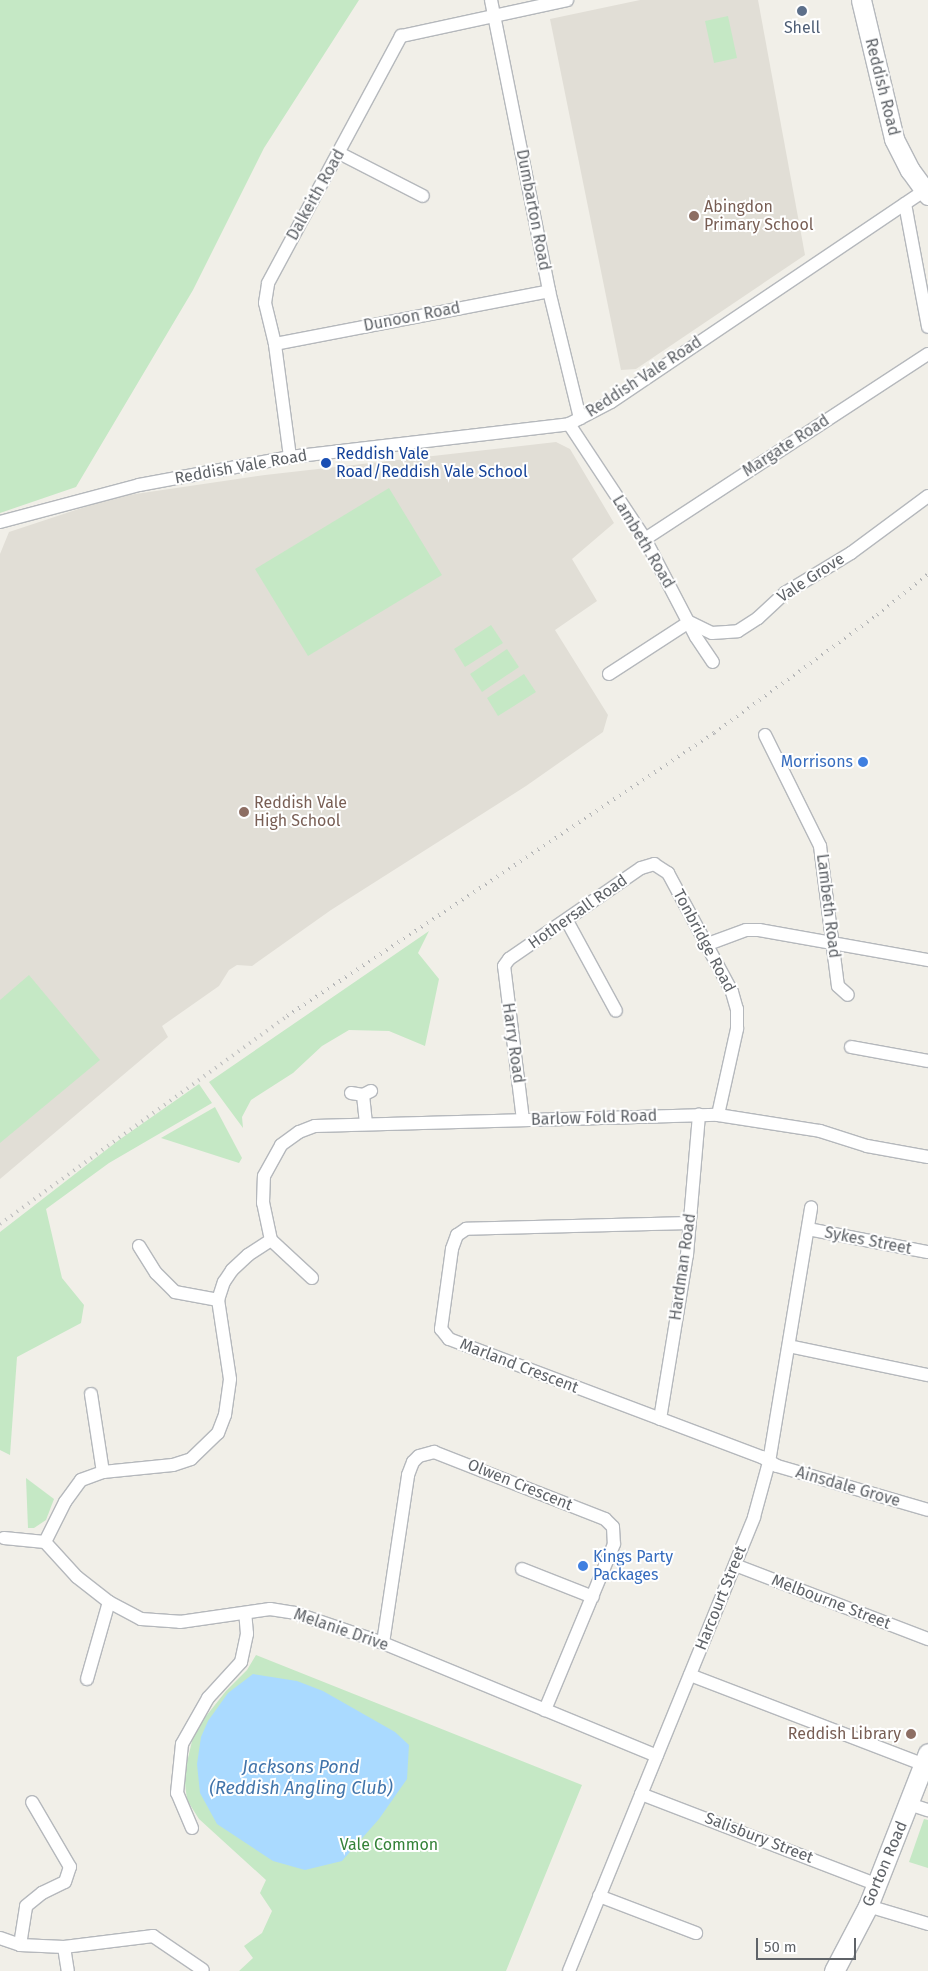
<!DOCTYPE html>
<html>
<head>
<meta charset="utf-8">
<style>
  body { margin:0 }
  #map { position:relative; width:928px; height:1971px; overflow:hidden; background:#f1efe8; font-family:"Fira Sans",sans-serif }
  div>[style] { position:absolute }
  .education>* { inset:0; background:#e1ded6 }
  .green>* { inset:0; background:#c5e8c5 }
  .water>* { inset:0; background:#aadaff }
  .roads { filter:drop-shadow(1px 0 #b5b8bc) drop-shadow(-1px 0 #b5b8bc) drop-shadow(0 1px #b5b8bc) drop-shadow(0 -1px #b5b8bc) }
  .street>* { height:12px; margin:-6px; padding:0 6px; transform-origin:6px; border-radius:6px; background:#fff }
  .secondary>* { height:19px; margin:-9.5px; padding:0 9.5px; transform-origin:9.5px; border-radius:9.5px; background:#fff }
  .rail>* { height:4px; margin-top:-2px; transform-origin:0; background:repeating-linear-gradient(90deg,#b6b7b8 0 1px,transparent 0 7px) }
  .dots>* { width:14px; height:14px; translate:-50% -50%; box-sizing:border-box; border:2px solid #fff; border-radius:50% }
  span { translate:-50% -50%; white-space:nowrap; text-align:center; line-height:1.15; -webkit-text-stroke:4px #fff; paint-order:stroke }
  .service-label { font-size:16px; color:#4e5e75 }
  .street-label { font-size:16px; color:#5f6368 }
  .education-label { font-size:16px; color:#785e54 }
  .left { translate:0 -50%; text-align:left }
  .right { translate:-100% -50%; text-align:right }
  .transit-label { font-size:16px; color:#164399 }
  .shop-label { font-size:16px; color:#366cbe }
  .park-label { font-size:16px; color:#348238 }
  .water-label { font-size:18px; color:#4174aa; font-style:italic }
  .scale { position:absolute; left:756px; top:1938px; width:100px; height:22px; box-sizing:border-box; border:2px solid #5f6368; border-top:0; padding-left:6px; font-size:15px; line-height:18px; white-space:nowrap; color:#5f6368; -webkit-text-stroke:4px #fff; paint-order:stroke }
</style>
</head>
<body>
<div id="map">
  <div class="education">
    <i style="clip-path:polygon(640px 0,758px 0,805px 255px,636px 369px,621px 370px,550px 19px)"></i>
    <i style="clip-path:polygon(556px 442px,570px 449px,614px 523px,572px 559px,597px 601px,555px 630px,608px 715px,603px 732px,526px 786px,331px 910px,252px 966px,237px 965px,229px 970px,219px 986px,162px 1026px,168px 1037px,0 1179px,0 554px,9px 532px,115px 497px,265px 475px)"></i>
  </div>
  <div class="green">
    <i style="clip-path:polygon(0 0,359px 0,264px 148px,193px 290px,76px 487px,0 513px)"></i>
    <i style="clip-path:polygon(728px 16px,737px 58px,714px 63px,705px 21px)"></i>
    <i style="clip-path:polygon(389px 488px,442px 575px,308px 656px,255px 569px)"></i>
    <i style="clip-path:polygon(491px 625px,503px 643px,465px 667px,454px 649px)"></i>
    <i style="clip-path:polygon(507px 649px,519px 667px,482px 692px,470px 674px)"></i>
    <i style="clip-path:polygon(524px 674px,536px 692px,498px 716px,487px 698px)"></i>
    <i style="clip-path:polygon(429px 931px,418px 953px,439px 979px,425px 1046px,389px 1031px,349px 1030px,322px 1046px,293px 1073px,251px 1100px,242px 1117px,243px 1128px,209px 1082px)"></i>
    <i style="clip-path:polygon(29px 975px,100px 1060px,0 1143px,0 1000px)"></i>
    <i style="clip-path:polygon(199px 1084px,212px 1103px,109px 1163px,46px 1209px,62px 1278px,84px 1305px,81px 1323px,17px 1357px,10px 1455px,0 1450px,0 1232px,119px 1140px)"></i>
    <i style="clip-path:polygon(215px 1107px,242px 1158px,239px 1163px,161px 1138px)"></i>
    <i style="clip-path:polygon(26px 1478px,54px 1499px,46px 1520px,34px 1528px,28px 1528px)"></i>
    <i style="clip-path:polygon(256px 1655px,582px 1785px,506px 1971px,239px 1971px,253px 1958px,244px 1946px,262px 1933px,272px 1911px,260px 1893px,266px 1880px,199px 1819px,187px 1800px,184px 1775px,192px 1741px,199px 1725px,226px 1691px,247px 1670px)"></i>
    <i style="clip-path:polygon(924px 1819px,928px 1820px,928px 1868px,909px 1862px)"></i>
  </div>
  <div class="water">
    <i style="clip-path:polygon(253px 1674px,297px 1681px,323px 1691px,395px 1732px,409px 1745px,407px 1779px,379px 1819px,342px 1861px,305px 1870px,273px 1861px,217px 1824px,200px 1793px,197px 1764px,201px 1737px,208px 1721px,228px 1693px)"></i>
  </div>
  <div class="roads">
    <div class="street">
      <i style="left:491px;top:0;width:297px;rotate:78.7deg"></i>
      <i style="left:549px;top:291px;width:131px;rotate:76.3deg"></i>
      <i style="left:339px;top:153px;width:94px;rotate:27.1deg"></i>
      <i style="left:905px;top:204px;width:125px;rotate:79.4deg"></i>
      <i style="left:275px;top:344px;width:279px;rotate:-10.9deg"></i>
      <i style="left:569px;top:424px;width:138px;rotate:56.5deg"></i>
      <i style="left:645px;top:539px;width:110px;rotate:62.5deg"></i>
      <i style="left:696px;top:637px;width:30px;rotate:56deg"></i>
      <i style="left:290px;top:457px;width:114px;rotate:-97.6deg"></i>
      <i style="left:275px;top:344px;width:42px;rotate:-103.7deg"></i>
      <i style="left:265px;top:303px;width:20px;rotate:-81deg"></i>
      <i style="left:268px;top:283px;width:281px;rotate:-61.7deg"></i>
      <i style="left:401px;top:36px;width:170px;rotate:-12.2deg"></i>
      <i style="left:0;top:522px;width:144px;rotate:-14.9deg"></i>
      <i style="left:139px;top:485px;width:154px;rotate:-10.5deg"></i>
      <i style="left:290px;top:457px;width:281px;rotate:-6.7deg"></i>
      <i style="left:569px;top:424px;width:47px;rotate:-27.6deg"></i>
      <i style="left:611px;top:402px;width:382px;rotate:-34deg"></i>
      <i style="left:645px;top:539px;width:338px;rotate:-33.2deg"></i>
      <i style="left:609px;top:674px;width:95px;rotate:-33deg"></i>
      <i style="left:689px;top:622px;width:25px;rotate:26deg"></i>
      <i style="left:712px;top:633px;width:26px;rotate:-4deg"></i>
      <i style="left:738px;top:631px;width:24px;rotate:-33deg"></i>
      <i style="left:758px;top:618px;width:37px;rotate:-43deg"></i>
      <i style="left:785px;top:593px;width:77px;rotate:-31.2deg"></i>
      <i style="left:851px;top:553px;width:96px;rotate:-36.5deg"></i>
      <i style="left:765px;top:735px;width:124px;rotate:63.6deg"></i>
      <i style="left:820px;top:846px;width:141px;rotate:82.7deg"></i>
      <i style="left:838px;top:986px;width:13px;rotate:42deg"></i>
      <i style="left:567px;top:921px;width:102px;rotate:61.4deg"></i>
      <i style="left:708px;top:944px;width:40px;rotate:-20.2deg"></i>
      <i style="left:746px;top:930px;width:13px"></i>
      <i style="left:759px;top:930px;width:172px;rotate:10.1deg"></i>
      <i style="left:851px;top:1047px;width:78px;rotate:10.3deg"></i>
      <i style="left:351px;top:1093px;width:12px;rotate:9deg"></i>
      <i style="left:363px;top:1095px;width:9px;rotate:-27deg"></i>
      <i style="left:363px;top:1095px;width:28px;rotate:84deg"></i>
      <i style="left:523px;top:1120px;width:155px;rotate:-97deg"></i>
      <i style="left:504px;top:966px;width:9px;rotate:-54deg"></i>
      <i style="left:509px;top:959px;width:160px;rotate:-34.6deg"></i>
      <i style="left:641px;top:868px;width:14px;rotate:-17deg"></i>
      <i style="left:654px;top:864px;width:17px;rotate:33deg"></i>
      <i style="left:668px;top:873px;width:135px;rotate:61.7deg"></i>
      <i style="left:732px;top:992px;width:18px;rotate:74deg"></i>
      <i style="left:737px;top:1009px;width:20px;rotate:90deg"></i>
      <i style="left:737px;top:1029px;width:88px;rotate:102.5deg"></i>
      <i style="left:690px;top:1223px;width:224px;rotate:178.5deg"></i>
      <i style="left:466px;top:1229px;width:11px;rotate:146deg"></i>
      <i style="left:457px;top:1235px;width:15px;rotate:110deg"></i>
      <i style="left:452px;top:1249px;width:81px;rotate:97.8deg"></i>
      <i style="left:441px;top:1329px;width:13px;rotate:51deg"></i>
      <i style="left:449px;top:1339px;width:335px;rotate:20.7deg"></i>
      <i style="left:762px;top:1457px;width:17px;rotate:31deg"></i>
      <i style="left:777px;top:1466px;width:157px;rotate:16.2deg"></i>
      <i style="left:808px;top:1229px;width:122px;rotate:10.9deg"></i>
      <i style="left:139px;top:1246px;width:32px;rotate:58deg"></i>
      <i style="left:156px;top:1273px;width:27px;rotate:45deg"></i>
      <i style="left:175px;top:1292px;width:44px;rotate:10.5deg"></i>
      <i style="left:312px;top:1278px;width:56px;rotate:-137.2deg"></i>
      <i style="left:271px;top:1240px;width:38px;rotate:-102deg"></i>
      <i style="left:263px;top:1203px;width:27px;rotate:-88deg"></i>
      <i style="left:264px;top:1176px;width:35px;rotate:-61deg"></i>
      <i style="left:281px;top:1145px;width:22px;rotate:-36deg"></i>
      <i style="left:299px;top:1132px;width:17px;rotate:-21deg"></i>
      <i style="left:315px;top:1126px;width:403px;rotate:-1.6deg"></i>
      <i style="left:718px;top:1115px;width:103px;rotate:8.9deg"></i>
      <i style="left:820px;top:1131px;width:49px;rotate:17.7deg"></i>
      <i style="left:867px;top:1146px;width:62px;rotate:10.2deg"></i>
      <i style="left:789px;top:1346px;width:142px;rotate:11.8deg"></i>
      <i style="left:91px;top:1394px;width:79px;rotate:81.3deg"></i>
      <i style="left:660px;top:1419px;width:166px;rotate:-80.7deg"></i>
      <i style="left:687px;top:1255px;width:141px;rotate:-85.1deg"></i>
      <i style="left:4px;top:1538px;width:41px;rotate:5.6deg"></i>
      <i style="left:45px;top:1542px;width:47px;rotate:47.6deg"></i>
      <i style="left:77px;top:1577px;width:41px;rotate:38deg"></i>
      <i style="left:109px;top:1602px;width:36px;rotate:28deg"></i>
      <i style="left:141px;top:1619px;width:39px;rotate:4deg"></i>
      <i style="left:180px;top:1622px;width:91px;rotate:-8.2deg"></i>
      <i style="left:270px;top:1609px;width:25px;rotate:9deg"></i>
      <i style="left:295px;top:1613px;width:93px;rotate:18.8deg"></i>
      <i style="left:383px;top:1643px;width:296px;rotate:22.4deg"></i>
      <i style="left:45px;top:1542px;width:45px;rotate:-63.4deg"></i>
      <i style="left:65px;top:1502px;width:27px;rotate:-54deg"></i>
      <i style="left:81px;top:1480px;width:23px;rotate:-20deg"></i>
      <i style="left:103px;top:1472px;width:70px;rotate:-5.7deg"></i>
      <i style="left:173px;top:1465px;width:19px;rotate:-18deg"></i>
      <i style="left:191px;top:1459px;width:37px;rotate:-44deg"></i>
      <i style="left:218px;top:1433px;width:19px;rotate:-69deg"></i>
      <i style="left:225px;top:1415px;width:36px;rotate:-82deg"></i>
      <i style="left:230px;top:1379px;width:80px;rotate:-98.6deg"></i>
      <i style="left:218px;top:1300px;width:19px;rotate:-72deg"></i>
      <i style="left:224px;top:1282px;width:14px;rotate:-56deg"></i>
      <i style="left:232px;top:1270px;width:22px;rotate:-43deg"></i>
      <i style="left:248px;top:1255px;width:27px;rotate:-33deg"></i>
      <i style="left:735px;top:1565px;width:207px;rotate:21deg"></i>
      <i style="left:522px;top:1569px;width:76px;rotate:21.5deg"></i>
      <i style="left:383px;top:1643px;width:170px;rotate:-81.5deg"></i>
      <i style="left:408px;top:1475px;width:14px;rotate:-69deg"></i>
      <i style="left:413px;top:1462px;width:8px;rotate:-45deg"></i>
      <i style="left:419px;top:1456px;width:16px;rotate:-15deg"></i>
      <i style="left:434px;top:1452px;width:184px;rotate:21.4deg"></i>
      <i style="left:605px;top:1519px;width:11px;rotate:45deg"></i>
      <i style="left:613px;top:1527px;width:17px;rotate:87deg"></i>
      <i style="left:614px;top:1544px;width:180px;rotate:112.6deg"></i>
      <i style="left:690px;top:1675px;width:251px;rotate:21deg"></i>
      <i style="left:87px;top:1679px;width:80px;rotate:-74.1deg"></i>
      <i style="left:641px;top:1794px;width:252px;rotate:21deg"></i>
      <i style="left:909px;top:1804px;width:20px;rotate:18deg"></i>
      <i style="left:192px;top:1828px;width:38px;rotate:-113deg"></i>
      <i style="left:177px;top:1793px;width:49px;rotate:-84.2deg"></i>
      <i style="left:182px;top:1744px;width:53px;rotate:-60.5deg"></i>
      <i style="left:208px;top:1698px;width:49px;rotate:-47.5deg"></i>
      <i style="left:241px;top:1662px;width:29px;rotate:-78deg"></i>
      <i style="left:247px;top:1634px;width:21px;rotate:-95deg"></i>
      <i style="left:599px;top:1896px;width:104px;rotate:20.9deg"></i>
      <i style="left:868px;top:1906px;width:63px;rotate:16.7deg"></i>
      <i style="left:0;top:1938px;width:21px;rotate:19deg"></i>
      <i style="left:20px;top:1945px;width:44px;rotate:2.6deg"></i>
      <i style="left:64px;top:1947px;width:90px;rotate:-7deg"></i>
      <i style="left:153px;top:1936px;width:60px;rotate:34.2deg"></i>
      <i style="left:20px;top:1945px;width:39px;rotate:-81deg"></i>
      <i style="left:26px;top:1906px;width:21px;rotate:-39deg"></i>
      <i style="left:42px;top:1893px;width:25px;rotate:-26deg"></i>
      <i style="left:65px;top:1882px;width:16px;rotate:-72deg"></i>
      <i style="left:70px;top:1867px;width:75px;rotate:-120.3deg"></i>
      <i style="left:64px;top:1947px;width:24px;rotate:81deg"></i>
      <i style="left:569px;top:1971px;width:490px;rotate:-67.8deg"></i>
      <i style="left:754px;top:1517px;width:57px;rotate:-74.7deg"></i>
      <i style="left:769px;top:1462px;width:258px;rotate:-80.6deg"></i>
    </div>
    <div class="secondary">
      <i style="left:861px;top:0;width:143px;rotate:76.6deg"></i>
      <i style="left:894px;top:139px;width:35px;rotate:63deg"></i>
      <i style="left:910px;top:170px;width:31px;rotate:54deg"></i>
      <i style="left:834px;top:1971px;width:73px;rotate:-62.4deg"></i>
      <i style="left:868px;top:1906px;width:164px;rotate:-68.6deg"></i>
    </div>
  </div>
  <div class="rail">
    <i style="left:0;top:1224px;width:354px;rotate:-35.9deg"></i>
    <i style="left:287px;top:1016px;width:512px;rotate:-33.53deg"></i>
    <i style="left:714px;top:733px;width:201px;rotate:-35.9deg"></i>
    <i style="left:877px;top:615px;width:65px;rotate:-38.8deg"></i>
  </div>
  <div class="dots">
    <i style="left:802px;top:11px;background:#5c6f8a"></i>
    <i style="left:694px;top:216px;background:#8d6e63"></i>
    <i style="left:326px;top:463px;background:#1a4fb4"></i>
    <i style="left:863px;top:762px;background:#3f7fe0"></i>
    <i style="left:244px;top:812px;background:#8d6e63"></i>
    <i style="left:583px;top:1566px;background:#3f7fe0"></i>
    <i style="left:911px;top:1734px;background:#8d6e63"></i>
  </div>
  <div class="service-label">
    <span style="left:802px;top:28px">Shell</span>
  </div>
  <div class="street-label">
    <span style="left:882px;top:87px;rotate:76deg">Reddish Road</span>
    <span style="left:316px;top:195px;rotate:-61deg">Dalkeith Road</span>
    <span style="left:533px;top:210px;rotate:79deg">Dumbarton Road</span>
    <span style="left:412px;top:317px;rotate:-11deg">Dunoon Road</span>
    <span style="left:644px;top:377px;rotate:-33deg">Reddish Vale Road</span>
    <span style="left:786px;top:446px;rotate:-33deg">Margate Road</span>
    <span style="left:241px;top:467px;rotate:-10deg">Reddish Vale Road</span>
    <span style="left:643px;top:542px;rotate:59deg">Lambeth Road</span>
    <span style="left:811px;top:578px;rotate:-33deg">Vale Grove</span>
    <span style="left:828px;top:906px;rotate:83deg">Lambeth Road</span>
    <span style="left:578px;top:912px;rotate:-35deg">Hothersall Road</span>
    <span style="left:704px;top:941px;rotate:62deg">Tonbridge Road</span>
    <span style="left:513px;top:1043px;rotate:82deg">Harry Road</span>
    <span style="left:594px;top:1118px;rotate:-2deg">Barlow Fold Road</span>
    <span style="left:868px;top:1241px;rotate:11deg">Sykes Street</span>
    <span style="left:683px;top:1267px;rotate:-82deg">Hardman Road</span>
    <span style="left:519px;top:1366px;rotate:21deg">Marland Crescent</span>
    <span style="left:520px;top:1485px;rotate:22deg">Olwen Crescent</span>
    <span style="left:848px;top:1487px;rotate:16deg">Ainsdale Grove</span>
    <span style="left:721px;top:1598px;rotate:-68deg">Harcourt Street</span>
    <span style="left:831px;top:1602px;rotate:21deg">Melbourne Street</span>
    <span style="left:341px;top:1630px;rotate:19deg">Melanie Drive</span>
    <span style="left:759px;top:1838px;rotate:21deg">Salisbury Street</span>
    <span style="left:885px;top:1864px;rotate:-67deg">Gorton Road</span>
  </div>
  <div class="education-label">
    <span class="left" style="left:704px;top:216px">Abingdon<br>Primary School</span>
    <span class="left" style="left:254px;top:812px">Reddish Vale<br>High School</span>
    <span class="right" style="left:901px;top:1734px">Reddish Library</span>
  </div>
  <div class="transit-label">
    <span class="left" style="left:336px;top:463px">Reddish Vale<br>Road/Reddish Vale School</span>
  </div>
  <div class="shop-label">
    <span class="right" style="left:853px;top:762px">Morrisons</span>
    <span class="left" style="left:593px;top:1566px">Kings Party<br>Packages</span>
  </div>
  <div class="park-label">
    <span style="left:389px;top:1845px">Vale Common</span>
  </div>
  <div class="water-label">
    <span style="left:301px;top:1778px">Jacksons Pond<br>(Reddish Angling Club)</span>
  </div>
  <div class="scale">50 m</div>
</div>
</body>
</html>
